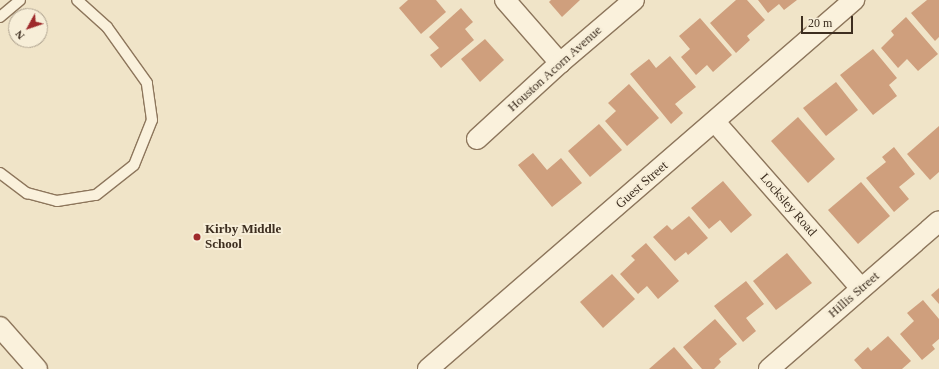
<!DOCTYPE html>
<html>
<head>
<meta charset="utf-8">
<style>
  body { margin:0 }
  #map { position:relative; width:939px; height:369px; overflow:hidden; background:#f0e4c8; font-family:"Times New Roman",serif }
  div>[style] { position:absolute }
  .building>* { inset:0; background:#cf9f7d }
  .roads { filter:drop-shadow(1px 0 #8d765c) drop-shadow(-1px 0 #8d765c) drop-shadow(0 1px #8d765c) drop-shadow(0 -1px #8d765c) }
  .lane>* { height:10px; margin:-5px; padding:0 5px; transform-origin:5px; border-radius:5px; background:#faf1dc }
  .street>* { height:20px; margin:-10px; padding:0 10px; transform-origin:10px; border-radius:10px; background:#faf1dc }
  .dots>* { width:11px; height:11px; translate:-50% -50%; box-sizing:border-box; border:2px solid #f7eed8; border-radius:50% }
  span { translate:-50% -50%; white-space:nowrap; text-align:center; line-height:1.15; -webkit-text-stroke:4px #f7eed8; paint-order:stroke }
  .street-label { font-size:13px; color:#3d2e20 }
  .poi-label { font-size:13px; color:#3d2e20; font-weight:700 }
  .left { translate:0 -50%; text-align:left }
  .north { position:absolute; left:8px; top:8px; width:40px; height:40px; box-sizing:border-box; background:#f7eed8; border:1px solid #ada18e; border-radius:50%; rotate:230deg; font-size:11px; font-weight:700; line-height:16px; text-align:center; color:#3d2e20 }
  .north::after { content:''; display:block; margin:auto; width:14px; height:18px; background:#9e2a2b; clip-path:polygon(50% 0,100% 100%,50% 72%,0 100%) }
  .scale { position:absolute; left:801px; top:16px; width:52px; height:18px; box-sizing:border-box; border:2px solid #3d2e20; border-top:0; padding-left:5px; font-size:12px; line-height:14px; white-space:nowrap; color:#3d2e20; -webkit-text-stroke:3px #f7eed8; paint-order:stroke }
</style>
</head>
<body>
<div id="map">
  <div class="building">
    <i style="clip-path:polygon(408px 0,436px 0,446px 12px,421px 34px,399px 8px)"></i>
    <i style="clip-path:polygon(551px 0,580px 0,562px 17px,549px 2px)"></i>
    <i style="clip-path:polygon(736px 0,747px 0,765px 20px,747px 36px,750px 40px,736px 53px,710px 23px)"></i>
    <i style="clip-path:polygon(758px 0,797px 0,784px 10px,779px 4px,768px 13px)"></i>
    <i style="clip-path:polygon(927px 0,939px 0,939px 37px,935px 41px,911px 13px)"></i>
    <i style="clip-path:polygon(461px 8px,473px 22px,465px 29px,474px 40px,441px 68px,430px 55px,439px 48px,429px 37px)"></i>
    <i style="clip-path:polygon(906px 17px,938px 54px,918px 71px,907px 59px,898px 68px,881px 48px,894px 35px,891px 31px)"></i>
    <i style="clip-path:polygon(700px 18px,732px 55px,713px 72px,707px 65px,696px 75px,681px 57px,690px 49px,679px 36px)"></i>
    <i style="clip-path:polygon(485px 39px,504px 60px,480px 82px,461px 59px)"></i>
    <i style="clip-path:polygon(873px 49px,897px 78px,889px 85px,897px 96px,873px 115px,840px 75px)"></i>
    <i style="clip-path:polygon(670px 56px,696px 87px,675px 104px,683px 113px,671px 124px,630px 74px,649px 59px,656px 68px)"></i>
    <i style="clip-path:polygon(836px 82px,858px 110px,826px 136px,803px 108px)"></i>
    <i style="clip-path:polygon(629px 84px,659px 118px,627px 146px,605px 121px,616px 111px,608px 103px)"></i>
    <i style="clip-path:polygon(798px 117px,835px 159px,808px 183px,771px 141px)"></i>
    <i style="clip-path:polygon(599px 124px,622px 150px,590px 177px,568px 151px)"></i>
    <i style="clip-path:polygon(939px 126px,939px 172px,930px 180px,907px 154px)"></i>
    <i style="clip-path:polygon(894px 147px,915px 174px,899px 187px,909px 199px,894px 212px,866px 178px,886px 162px,882px 157px)"></i>
    <i style="clip-path:polygon(533px 153px,547px 170px,561px 158px,582px 183px,552px 207px,518px 165px)"></i>
    <i style="clip-path:polygon(723px 181px,752px 215px,731px 233px,720px 220px,709px 229px,691px 208px)"></i>
    <i style="clip-path:polygon(861px 182px,890px 216px,858px 244px,828px 210px)"></i>
    <i style="clip-path:polygon(689px 216px,708px 238px,688px 255px,686px 252px,675px 261px,653px 237px,667px 225px,672px 230px)"></i>
    <i style="clip-path:polygon(646px 243px,679px 281px,658px 299px,647px 286px,638px 294px,620px 274px,635px 260px,631px 256px)"></i>
    <i style="clip-path:polygon(787px 253px,812px 283px,776px 310px,753px 281px)"></i>
    <i style="clip-path:polygon(612px 274px,635px 299px,603px 328px,580px 302px)"></i>
    <i style="clip-path:polygon(746px 281px,764px 304px,746px 318px,756px 331px,743px 342px,714px 306px)"></i>
    <i style="clip-path:polygon(939px 288px,939px 304px,931px 295px)"></i>
    <i style="clip-path:polygon(923px 300px,939px 319px,939px 339px,932px 345px,935px 349px,922px 360px,900px 334px,914px 321px,907px 313px)"></i>
    <i style="clip-path:polygon(715px 319px,737px 344px,719px 359px,721px 362px,714px 369px,702px 369px,683px 347px)"></i>
    <i style="clip-path:polygon(888px 336px,911px 361px,902px 369px,862px 369px,854px 360px,868px 347px,871px 351px)"></i>
    <i style="clip-path:polygon(674px 347px,693px 369px,649px 369px)"></i>
  </div>
  <div class="roads">
    <div class="lane">
      <i style="left:0;top:17px;width:26px;rotate:-40deg"></i>
      <i style="left:0;top:173px;width:34px;rotate:37deg"></i>
      <i style="left:27px;top:193px;width:31px;rotate:15deg"></i>
      <i style="left:57px;top:201px;width:39px;rotate:-9deg"></i>
      <i style="left:96px;top:195px;width:48px;rotate:-38.3deg"></i>
      <i style="left:134px;top:165px;width:48px;rotate:-68.2deg"></i>
      <i style="left:152px;top:120px;width:37px;rotate:-98deg"></i>
      <i style="left:147px;top:83px;width:69px;rotate:-125.5deg"></i>
      <i style="left:107px;top:27px;width:40px;rotate:-138deg"></i>
    </div>
    <div class="street">
      <i style="left:505px;top:0;width:84px;rotate:48.9deg"></i>
      <i style="left:715px;top:122px;width:221px;rotate:48.7deg"></i>
      <i style="left:477px;top:139px;width:113px;rotate:-42.5deg"></i>
      <i style="left:560px;top:63px;width:97px;rotate:-40.4deg"></i>
      <i style="left:0;top:327px;width:56px;rotate:48.6deg"></i>
      <i style="left:428px;top:369px;width:564px;rotate:-40.9deg"></i>
      <i style="left:769px;top:369px;width:225px;rotate:-41deg"></i>
    </div>
  </div>
  <div class="dots">
    <i style="left:197px;top:237px;background:#9e2a2b"></i>
  </div>
  <div class="street-label">
    <span style="left:555px;top:69px;rotate:-42deg">Houston Acorn Avenue</span>
    <span style="left:642px;top:185px;rotate:-41deg">Guest Street</span>
    <span style="left:788px;top:205px;rotate:49deg">Locksley Road</span>
    <span style="left:854px;top:295px;rotate:-41deg">Hillis Street</span>
  </div>
  <div class="poi-label">
    <span class="left" style="left:205px;top:237px">Kirby Middle<br>School</span>
  </div>
  <div class="north">N</div>
  <div class="scale">20 m</div>
</div>
</body>
</html>
